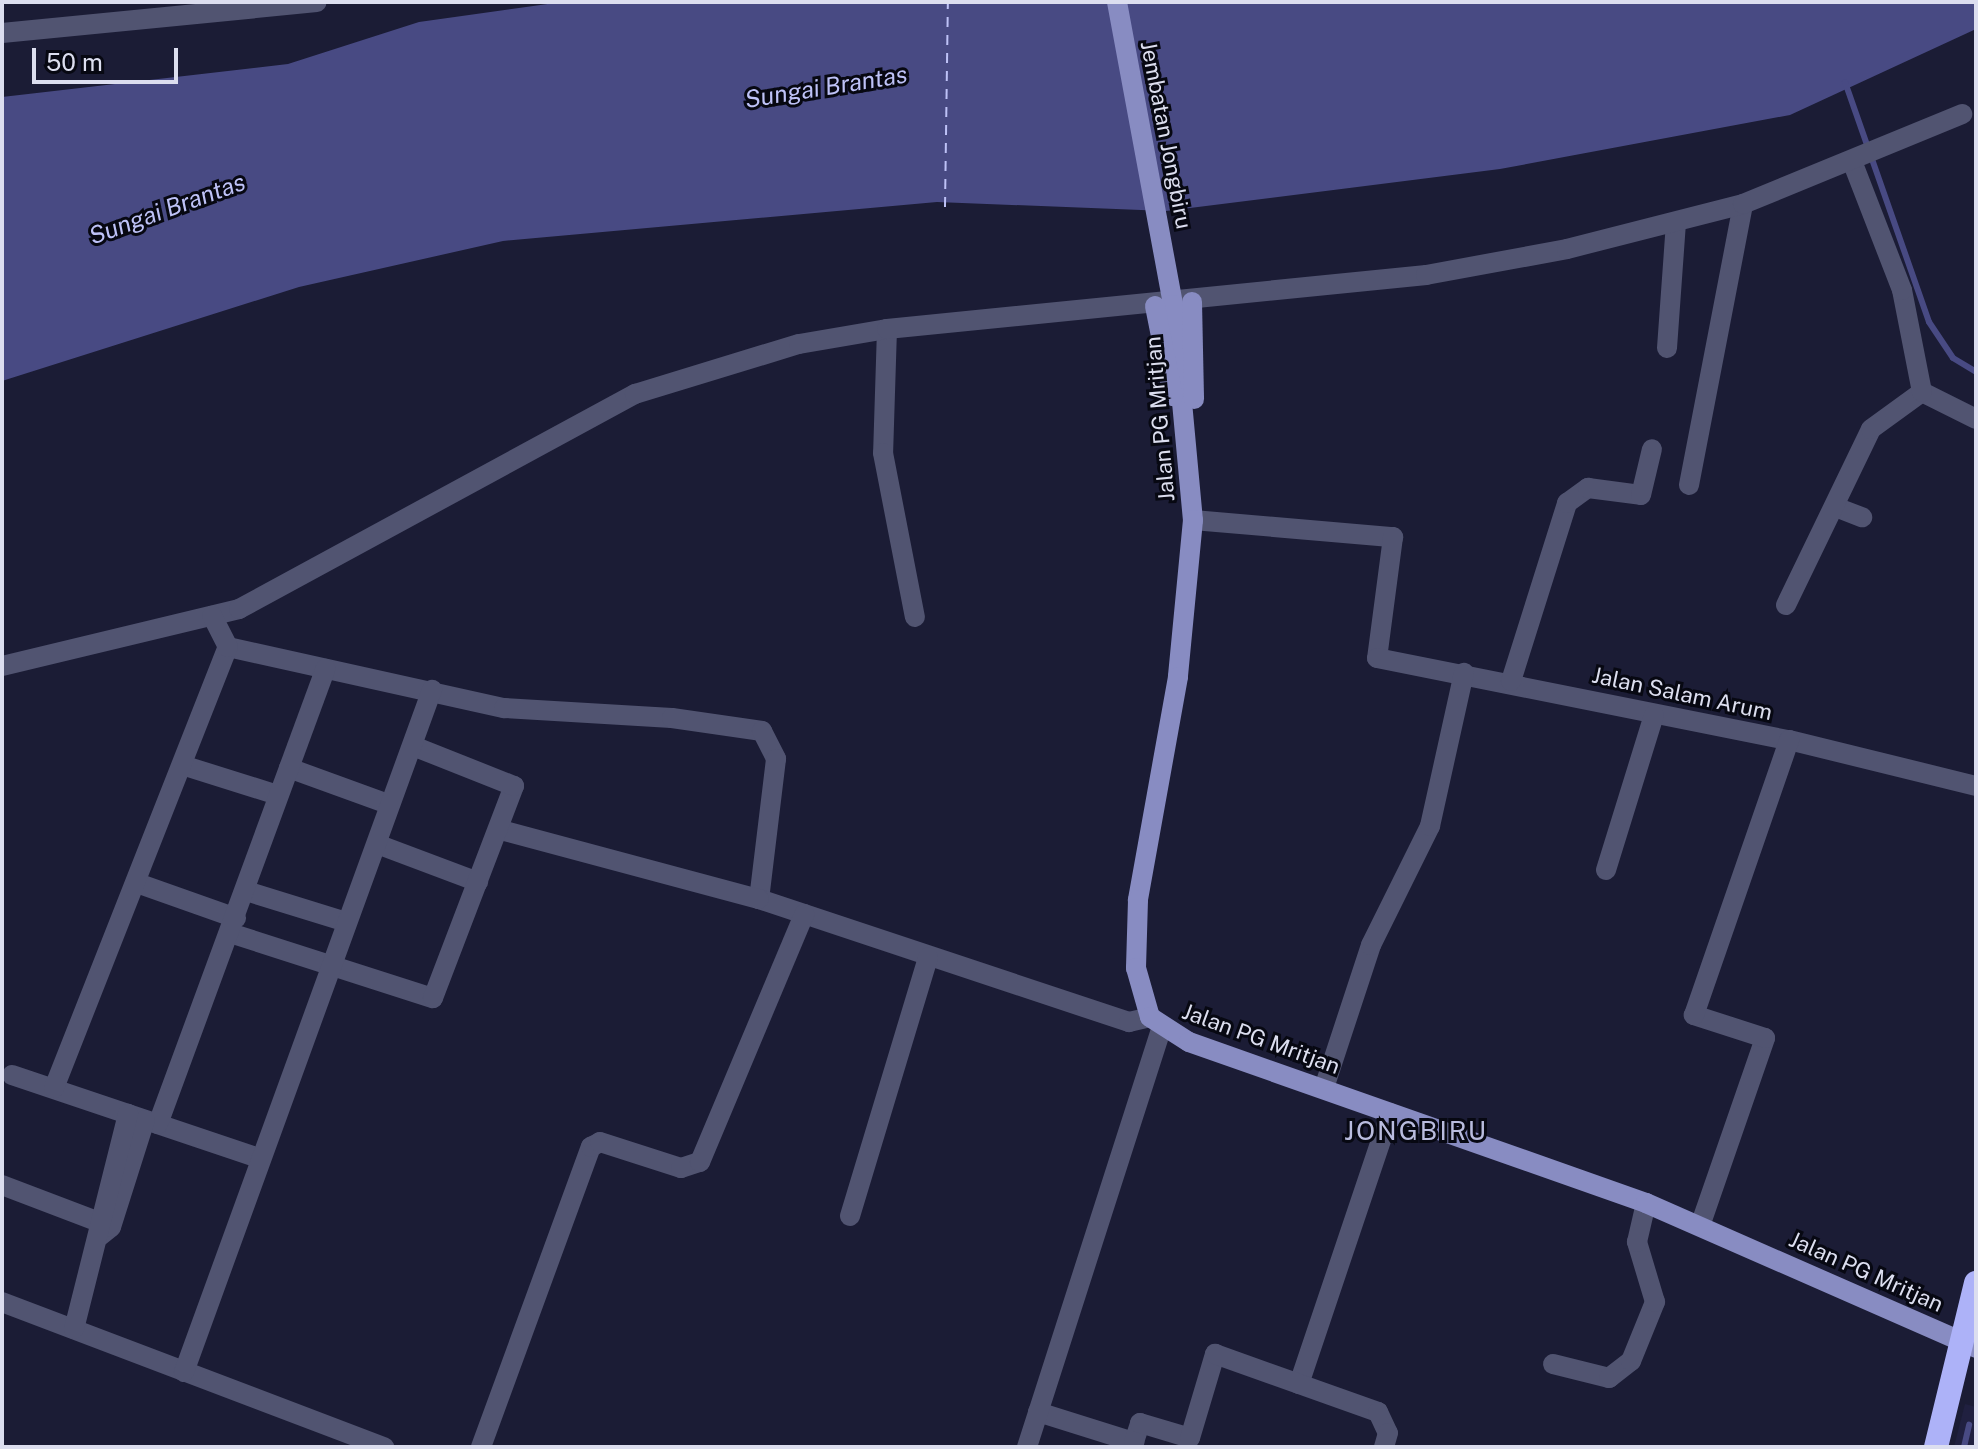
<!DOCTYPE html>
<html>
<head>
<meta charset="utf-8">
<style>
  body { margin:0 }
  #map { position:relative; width:1978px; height:1449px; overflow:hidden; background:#1b1c35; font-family:"Public Sans",sans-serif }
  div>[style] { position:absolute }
  .built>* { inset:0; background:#202040 }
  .water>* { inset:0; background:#484a83 }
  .stream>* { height:6px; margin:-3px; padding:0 3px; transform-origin:3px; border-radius:3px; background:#484a83 }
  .ferry>* { height:2px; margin-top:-1px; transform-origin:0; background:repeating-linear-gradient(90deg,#bec2f7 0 10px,transparent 0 18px) }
  .minor>* { height:20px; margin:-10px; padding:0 10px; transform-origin:10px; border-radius:10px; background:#515471 }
  .major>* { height:20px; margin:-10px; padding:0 10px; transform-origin:10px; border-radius:10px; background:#888cc2 }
  .highway>* { height:24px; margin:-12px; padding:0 12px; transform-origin:12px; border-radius:12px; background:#adb2f8 }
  span { translate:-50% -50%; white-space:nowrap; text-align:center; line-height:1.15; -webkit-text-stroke:6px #070812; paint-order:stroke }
  .street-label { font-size:22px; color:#dcdeef }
  .water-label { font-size:24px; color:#bec2f7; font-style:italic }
  .quarter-label { font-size:26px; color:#b9bcde; letter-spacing:2px }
  .frame { position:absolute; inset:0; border:4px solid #dcdeef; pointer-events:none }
  .scale { position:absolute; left:32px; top:48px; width:146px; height:36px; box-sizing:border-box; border:4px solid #dcdeef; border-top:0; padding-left:10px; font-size:24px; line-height:28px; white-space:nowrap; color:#dcdeef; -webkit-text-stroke:6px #070812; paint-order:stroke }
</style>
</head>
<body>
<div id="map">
  <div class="built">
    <i style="clip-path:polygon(1965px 1404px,1976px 1407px,1976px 1447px,1954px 1447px)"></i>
  </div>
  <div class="water">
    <i style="clip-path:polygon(562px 2px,1976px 2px,1976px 29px,1790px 115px,1500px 169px,1166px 211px,937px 202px,503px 241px,299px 287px,2px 381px,2px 97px,288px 64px,419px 22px)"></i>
  </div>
  <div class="stream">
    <i style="left:1845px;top:82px;width:254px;rotate:70.7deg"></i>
    <i style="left:1929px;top:322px;width:43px;rotate:56.3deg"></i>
    <i style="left:1953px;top:358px;width:27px;rotate:31deg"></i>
    <i style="left:1964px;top:1447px;width:23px;rotate:-77deg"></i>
  </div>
  <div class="ferry">
    <i style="left:945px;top:207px;width:205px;rotate:-89.2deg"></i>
  </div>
  <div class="minor">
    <i style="left:2px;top:33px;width:316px;rotate:-5.6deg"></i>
    <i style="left:887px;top:329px;width:124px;rotate:91.8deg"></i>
    <i style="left:883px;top:453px;width:167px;rotate:79deg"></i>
    <i style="left:1667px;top:348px;width:125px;rotate:-85.9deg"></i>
    <i style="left:1922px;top:392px;width:60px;rotate:26.6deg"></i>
    <i style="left:1689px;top:485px;width:286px;rotate:-79.1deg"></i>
    <i style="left:1838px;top:508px;width:26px;rotate:21deg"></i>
    <i style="left:1193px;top:520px;width:201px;rotate:4.9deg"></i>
    <i style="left:1393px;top:537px;width:122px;rotate:97.5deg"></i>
    <i style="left:1377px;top:658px;width:420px;rotate:11.3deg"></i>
    <i style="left:1789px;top:740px;width:193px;rotate:13.8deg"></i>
    <i style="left:1786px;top:605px;width:195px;rotate:-64.2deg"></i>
    <i style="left:1871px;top:429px;width:63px;rotate:-36deg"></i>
    <i style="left:1922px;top:392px;width:104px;rotate:-101.1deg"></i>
    <i style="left:1902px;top:290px;width:138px;rotate:-111.2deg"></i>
    <i style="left:228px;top:647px;width:283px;rotate:12.5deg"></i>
    <i style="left:504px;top:708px;width:168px;rotate:3.4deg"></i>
    <i style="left:672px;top:718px;width:91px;rotate:8.2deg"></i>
    <i style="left:762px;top:731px;width:31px;rotate:63deg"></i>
    <i style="left:776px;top:759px;width:141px;rotate:96.9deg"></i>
    <i style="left:759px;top:899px;width:390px;rotate:18.4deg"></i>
    <i style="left:1129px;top:1022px;width:22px;rotate:-13deg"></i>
    <i style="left:2px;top:666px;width:244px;rotate:-13.5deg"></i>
    <i style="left:239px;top:609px;width:451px;rotate:-28.5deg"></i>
    <i style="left:635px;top:394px;width:171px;rotate:-17deg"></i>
    <i style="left:799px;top:344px;width:89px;rotate:-9.7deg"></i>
    <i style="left:887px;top:329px;width:542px;rotate:-5.72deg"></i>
    <i style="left:1426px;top:275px;width:143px;rotate:-10.4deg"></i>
    <i style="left:1567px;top:249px;width:182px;rotate:-14.3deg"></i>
    <i style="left:1743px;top:204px;width:237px;rotate:-22.3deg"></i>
    <i style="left:1511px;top:681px;width:187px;rotate:-72.5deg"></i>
    <i style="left:1567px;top:503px;width:26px;rotate:-36deg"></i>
    <i style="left:1588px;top:488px;width:53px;rotate:7.5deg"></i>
    <i style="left:1641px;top:495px;width:47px;rotate:-76.6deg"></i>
    <i style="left:182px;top:765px;width:101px;rotate:17.4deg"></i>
    <i style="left:289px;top:768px;width:105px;rotate:20deg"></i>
    <i style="left:501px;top:830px;width:267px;rotate:15deg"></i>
    <i style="left:377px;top:844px;width:108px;rotate:20.6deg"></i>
    <i style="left:1606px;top:870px;width:162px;rotate:-72.8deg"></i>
    <i style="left:137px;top:883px;width:105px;rotate:19.5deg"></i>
    <i style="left:246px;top:891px;width:105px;rotate:17.2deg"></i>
    <i style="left:230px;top:933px;width:213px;rotate:17.8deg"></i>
    <i style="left:433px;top:998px;width:227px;rotate:-69.1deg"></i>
    <i style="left:514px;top:786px;width:109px;rotate:-158.4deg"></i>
    <i style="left:12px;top:1075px;width:257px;rotate:18.6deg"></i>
    <i style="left:54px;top:1088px;width:474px;rotate:-68.5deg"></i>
    <i style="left:228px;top:647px;width:35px;rotate:-117deg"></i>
    <i style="left:1324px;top:1088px;width:151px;rotate:-71.8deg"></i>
    <i style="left:1371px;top:945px;width:133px;rotate:-63.6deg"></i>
    <i style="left:1430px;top:826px;width:157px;rotate:-77.5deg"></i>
    <i style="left:158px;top:1124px;width:485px;rotate:-69.8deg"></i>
    <i style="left:2px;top:1185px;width:112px;rotate:20.9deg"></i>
    <i style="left:850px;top:1216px;width:270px;rotate:-73.2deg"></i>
    <i style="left:1700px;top:1226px;width:199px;rotate:-70.9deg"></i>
    <i style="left:1765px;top:1038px;width:75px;rotate:-162.1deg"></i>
    <i style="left:1694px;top:1015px;width:291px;rotate:-70.9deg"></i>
    <i style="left:100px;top:1236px;width:14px;rotate:-39deg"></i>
    <i style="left:111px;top:1227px;width:112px;rotate:-72.4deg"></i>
    <i style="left:2px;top:1302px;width:409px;rotate:20.8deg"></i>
    <i style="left:74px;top:1329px;width:222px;rotate:-75.9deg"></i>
    <i style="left:1553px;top:1364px;width:58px;rotate:14deg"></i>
    <i style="left:1609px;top:1378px;width:28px;rotate:-38deg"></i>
    <i style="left:1631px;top:1361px;width:64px;rotate:-67.9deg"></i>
    <i style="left:1655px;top:1302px;width:63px;rotate:-106.7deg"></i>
    <i style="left:1637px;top:1242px;width:40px;rotate:-77deg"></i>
    <i style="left:184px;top:1372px;width:726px;rotate:-70.02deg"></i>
    <i style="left:1299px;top:1384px;width:286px;rotate:-71.4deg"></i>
    <i style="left:1038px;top:1412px;width:101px;rotate:17.4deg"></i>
    <i style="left:1134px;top:1442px;width:20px;rotate:-72deg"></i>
    <i style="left:1140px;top:1423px;width:52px;rotate:16.7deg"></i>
    <i style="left:1190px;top:1438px;width:88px;rotate:-73.4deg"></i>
    <i style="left:1215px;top:1354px;width:173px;rotate:19.6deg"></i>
    <i style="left:1378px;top:1412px;width:23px;rotate:65deg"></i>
    <i style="left:1388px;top:1433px;width:15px;rotate:106deg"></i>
    <i style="left:481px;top:1447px;width:320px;rotate:-69.9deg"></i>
    <i style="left:591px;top:1147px;width:10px;rotate:-29deg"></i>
    <i style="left:600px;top:1142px;width:85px;rotate:17.8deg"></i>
    <i style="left:681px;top:1168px;width:20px;rotate:-18deg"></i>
    <i style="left:700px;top:1162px;width:269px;rotate:-67.2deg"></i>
    <i style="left:1027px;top:1447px;width:441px;rotate:-72.2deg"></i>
  </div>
  <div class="major">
    <i style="left:1117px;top:2px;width:308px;rotate:79.5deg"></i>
    <i style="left:1173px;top:305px;width:216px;rotate:84.7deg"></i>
    <i style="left:1193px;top:520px;width:158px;rotate:95.5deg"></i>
    <i style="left:1178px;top:677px;width:227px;rotate:100.2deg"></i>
    <i style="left:1138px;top:900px;width:68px;rotate:91.7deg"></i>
    <i style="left:1136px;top:968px;width:51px;rotate:74.1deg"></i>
    <i style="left:1150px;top:1017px;width:46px;rotate:32.7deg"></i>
    <i style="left:1189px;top:1042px;width:485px;rotate:19.4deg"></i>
    <i style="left:1646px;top:1203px;width:360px;rotate:23.7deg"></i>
    <i style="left:1192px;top:302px;width:97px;rotate:88.8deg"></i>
    <i style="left:1155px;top:306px;width:92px;rotate:78.7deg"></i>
  </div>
  <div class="highway">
    <i style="left:1936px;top:1447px;width:169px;rotate:-76.3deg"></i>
  </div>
  <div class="street-label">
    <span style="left:1166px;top:135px;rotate:79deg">Jembatan Jongbiru</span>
    <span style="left:1160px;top:419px;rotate:-95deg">Jalan PG Mritjan</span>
    <span style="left:1682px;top:694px;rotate:12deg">Jalan Salam Arum</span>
    <span style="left:1261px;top:1039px;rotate:20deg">Jalan PG Mritjan</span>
    <span style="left:1866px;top:1272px;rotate:24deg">Jalan PG Mritjan</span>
  </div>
  <div class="water-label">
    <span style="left:826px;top:87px;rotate:-9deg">Sungai Brantas</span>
    <span style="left:167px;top:209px;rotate:-20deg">Sungai Brantas</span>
  </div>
  <div class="quarter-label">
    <span style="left:1416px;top:1131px">JONGBIRU</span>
  </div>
  <div class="frame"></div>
  <div class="scale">50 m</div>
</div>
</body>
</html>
